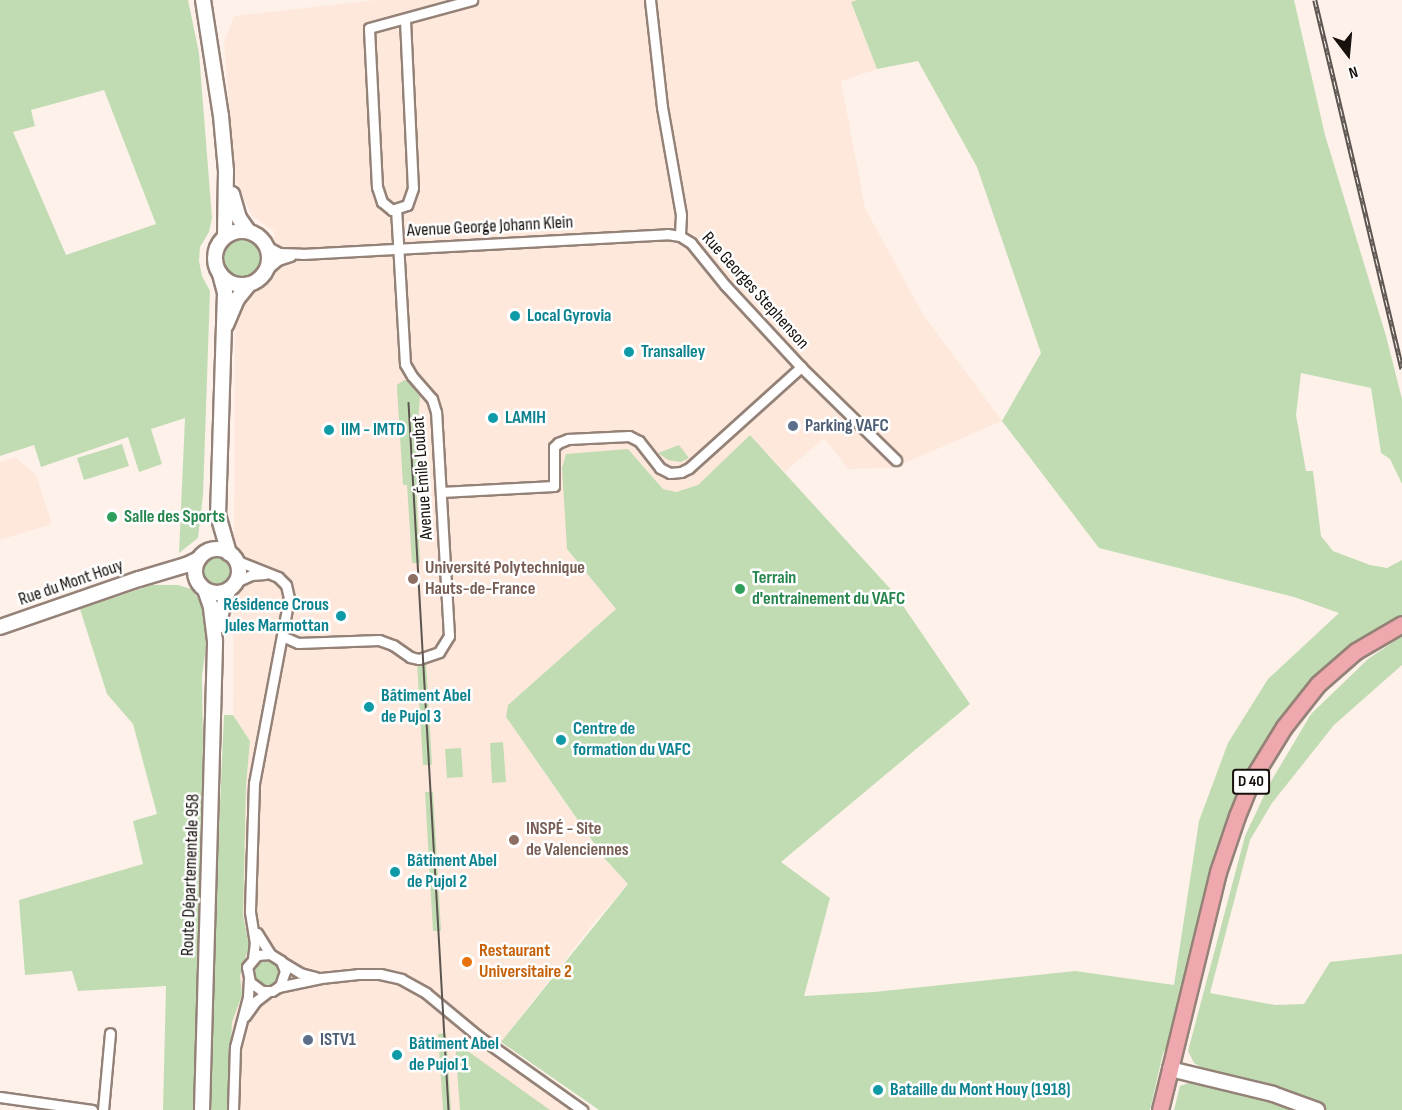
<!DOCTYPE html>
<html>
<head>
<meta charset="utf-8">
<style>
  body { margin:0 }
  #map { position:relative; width:1402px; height:1110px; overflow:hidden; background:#fdf1ea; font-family:"Sofia Sans Condensed",sans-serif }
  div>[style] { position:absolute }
  .built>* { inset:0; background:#fee8dc }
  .green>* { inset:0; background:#c1dcb2 }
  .round { border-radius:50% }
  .roads { filter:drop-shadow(2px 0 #948278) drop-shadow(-2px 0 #948278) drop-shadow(0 2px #948278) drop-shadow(0 -2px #948278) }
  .street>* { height:9px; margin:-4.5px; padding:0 4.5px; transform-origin:4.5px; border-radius:4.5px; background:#fff }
  .secondary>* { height:14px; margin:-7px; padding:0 7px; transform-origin:7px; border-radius:7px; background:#fff }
  .secondary>.ring { margin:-7px; padding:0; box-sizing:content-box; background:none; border:14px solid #fff; border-radius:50% }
  .primary>* { height:15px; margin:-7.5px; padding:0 7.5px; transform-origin:7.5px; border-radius:7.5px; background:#efa8ad }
  .tram>* { height:1.5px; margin:-0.75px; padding:0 0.75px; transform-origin:0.75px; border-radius:0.75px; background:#5c544f }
  .rail>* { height:4.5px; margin-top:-2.25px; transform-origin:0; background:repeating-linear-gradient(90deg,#fff 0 7px,#5c544f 0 14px); box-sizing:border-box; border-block:2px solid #5c544f }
  .dots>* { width:16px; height:16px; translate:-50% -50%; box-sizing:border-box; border:3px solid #fff; border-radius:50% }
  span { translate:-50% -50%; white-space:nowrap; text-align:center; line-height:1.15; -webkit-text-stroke:5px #fff; paint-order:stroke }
  .shield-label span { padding:2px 4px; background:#fff; border:2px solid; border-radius:4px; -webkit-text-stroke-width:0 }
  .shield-label { font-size:16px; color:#17100c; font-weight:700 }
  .street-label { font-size:18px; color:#17100c }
  .culture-label { font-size:18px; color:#0d838f; font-weight:700 }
  .left { translate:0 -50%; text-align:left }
  .right { translate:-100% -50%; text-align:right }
  .service-label { font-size:18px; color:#4e5e75; font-weight:700 }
  .leisure-label { font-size:18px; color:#27864d; font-weight:700 }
  .education-label { font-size:18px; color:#785e54; font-weight:700 }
  .food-label { font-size:18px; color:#c56008; font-weight:700 }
  .north { position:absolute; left:1318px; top:24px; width:60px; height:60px; -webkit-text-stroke:4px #fff; paint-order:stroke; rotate:164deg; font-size:16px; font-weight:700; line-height:24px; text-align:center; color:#17100c }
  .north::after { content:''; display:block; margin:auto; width:21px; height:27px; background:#17100c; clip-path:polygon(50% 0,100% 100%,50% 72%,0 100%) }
</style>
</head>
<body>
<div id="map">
  <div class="built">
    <i style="clip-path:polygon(376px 0,857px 0,851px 3px,877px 69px,841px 81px,865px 208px,924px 316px,1002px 421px,893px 468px,848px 469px,824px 438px,785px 472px,750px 435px,698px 485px,676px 492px,663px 489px,628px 449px,567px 549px,616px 609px,508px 705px,506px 717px,604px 859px,628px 884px,596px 920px,501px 1042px,589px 1110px,228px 1110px,232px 1022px,242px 995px,240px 976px,249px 946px,243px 915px,246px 786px,250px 742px,233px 715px,235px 324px,247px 297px,264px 285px,275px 259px,274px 231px,252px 216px,235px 178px,224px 43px,234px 16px)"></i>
    <i style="clip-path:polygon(15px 457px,36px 475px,52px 524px,0 540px,0 462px)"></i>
  </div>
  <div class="green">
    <i style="clip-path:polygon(evenodd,0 0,188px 0,199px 53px,212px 218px,209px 232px,200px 247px,199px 261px,202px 276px,210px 291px,203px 495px,198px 538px,179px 553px,185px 418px,151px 429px,162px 464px,139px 472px,128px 437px,41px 467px,34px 445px,0 456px,0 0,104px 90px,156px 224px,66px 255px,13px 132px,35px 126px,31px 110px,104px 90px)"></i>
    <i style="clip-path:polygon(857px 0,1294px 0,1325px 135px,1386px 336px,1402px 399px,1402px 484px,1390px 459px,1381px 453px,1371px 388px,1301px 373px,1296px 415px,1306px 471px,1313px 471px,1321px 536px,1333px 551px,1370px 565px,1387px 568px,1402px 560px,1402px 617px,1362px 641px,1245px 782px,1175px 1034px,1163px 1053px,1150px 1110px,599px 1110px,501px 1042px,628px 884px,605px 859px,506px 717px,508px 705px,616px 609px,567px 549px,562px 468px,566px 454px,628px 449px,663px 489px,676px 492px,698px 485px,750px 435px,895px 594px,970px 704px,781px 862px,830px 898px,804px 996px,874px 992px,1075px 971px,1174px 985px,1199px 821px,1228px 743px,1268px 679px,1339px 613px,1294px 597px,1099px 548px,1002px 421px,1041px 353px,977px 167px,918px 61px,877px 69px,851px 2px)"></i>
    <i class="round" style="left:220px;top:237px;width:42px;height:42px"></i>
    <i style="clip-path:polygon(404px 380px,412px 382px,420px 397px,417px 433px,420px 484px,416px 484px,420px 563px,412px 563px,407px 485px,403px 485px,397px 389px,397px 385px)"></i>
    <i style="clip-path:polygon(122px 444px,129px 466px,84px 480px,77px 458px)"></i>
    <i style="clip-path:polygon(679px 445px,689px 458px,681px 462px,668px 460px,658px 453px)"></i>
    <i class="round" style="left:202px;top:557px;width:30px;height:30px"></i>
    <i style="clip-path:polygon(152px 585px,178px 585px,191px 589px,202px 603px,206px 617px,207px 640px,202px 676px,203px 745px,194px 1110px,163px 1110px,166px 986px,78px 991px,72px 971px,25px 975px,19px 900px,143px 864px,133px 821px,157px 814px,133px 724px,107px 694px,80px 609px)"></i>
    <i style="clip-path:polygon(1402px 636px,1402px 665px,1334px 725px,1272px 803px,1250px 840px,1210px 993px,1275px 1005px,1304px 1004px,1330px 962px,1402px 954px,1402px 1110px,1316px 1110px,1319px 1104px,1311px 1100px,1202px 1068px,1194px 1063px,1188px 1051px,1245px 836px,1270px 783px,1311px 714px,1368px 659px)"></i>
    <i style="clip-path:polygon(426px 661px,432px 765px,423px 765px,417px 662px)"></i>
    <i style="clip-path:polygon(224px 715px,233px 715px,250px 741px,246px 786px,243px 915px,249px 946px,240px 976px,242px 995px,232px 1022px,228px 1110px,211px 1110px,212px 985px)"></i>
    <i style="clip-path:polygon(503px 742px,506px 782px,492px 783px,490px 743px)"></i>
    <i style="clip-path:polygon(461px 748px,463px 777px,447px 778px,445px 749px)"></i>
    <i style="clip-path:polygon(425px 792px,433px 792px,441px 931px,433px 931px)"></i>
    <i class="round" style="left:252px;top:958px;width:28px;height:28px"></i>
    <i style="clip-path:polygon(446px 1033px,451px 1110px,443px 1110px,438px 1034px)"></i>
    <i style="clip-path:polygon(455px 1042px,550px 1110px,460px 1110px)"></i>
    <i style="clip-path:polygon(1194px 1081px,1266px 1098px,1301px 1110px,1174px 1110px,1180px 1086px)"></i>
  </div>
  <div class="roads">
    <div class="street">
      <i style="left:650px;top:0;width:108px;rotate:83.6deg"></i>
      <i style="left:662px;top:107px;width:110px;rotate:80deg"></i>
      <i style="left:681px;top:215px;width:21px;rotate:93deg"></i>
      <i style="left:405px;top:20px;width:168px;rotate:87.3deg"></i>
      <i style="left:413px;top:188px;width:18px;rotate:109deg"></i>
      <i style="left:407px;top:205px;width:16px;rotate:162deg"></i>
      <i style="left:392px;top:210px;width:13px;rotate:-141deg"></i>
      <i style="left:382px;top:202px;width:16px;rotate:-108deg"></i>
      <i style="left:377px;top:187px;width:159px;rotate:-92.9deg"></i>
      <i style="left:369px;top:28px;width:107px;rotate:-15.2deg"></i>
      <i style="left:266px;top:246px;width:15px;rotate:28deg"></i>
      <i style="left:279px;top:253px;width:23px;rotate:2deg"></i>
      <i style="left:302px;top:254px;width:366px;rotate:-3.1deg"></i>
      <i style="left:667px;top:234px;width:13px;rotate:9deg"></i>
      <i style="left:680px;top:236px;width:13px;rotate:32deg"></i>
      <i style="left:691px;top:243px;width:54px;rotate:51deg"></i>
      <i style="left:725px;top:285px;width:112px;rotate:47.2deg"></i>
      <i style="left:801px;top:367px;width:133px;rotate:44.4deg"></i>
      <i style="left:266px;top:270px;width:16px;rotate:-40deg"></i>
      <i style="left:278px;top:260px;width:13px;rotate:-18deg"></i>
      <i style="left:441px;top:492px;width:113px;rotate:-3deg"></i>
      <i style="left:554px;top:486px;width:39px;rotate:-90deg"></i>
      <i style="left:554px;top:447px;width:6px;rotate:-45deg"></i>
      <i style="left:558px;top:443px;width:11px;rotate:-22deg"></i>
      <i style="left:568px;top:439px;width:61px;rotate:-2.8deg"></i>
      <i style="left:629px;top:436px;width:11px;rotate:27deg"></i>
      <i style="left:639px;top:441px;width:34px;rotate:52deg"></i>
      <i style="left:660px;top:468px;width:11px;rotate:27deg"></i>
      <i style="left:670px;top:473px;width:11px;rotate:-5deg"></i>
      <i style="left:681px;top:472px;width:9px;rotate:-27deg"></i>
      <i style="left:689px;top:468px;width:151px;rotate:-42deg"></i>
      <i style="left:235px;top:560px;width:46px;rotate:21.6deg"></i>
      <i style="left:278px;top:577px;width:11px;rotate:45deg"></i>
      <i style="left:286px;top:585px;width:13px;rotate:77deg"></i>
      <i style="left:289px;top:598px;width:188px;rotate:100.7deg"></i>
      <i style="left:254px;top:783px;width:129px;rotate:91.8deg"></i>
      <i style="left:250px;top:912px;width:30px;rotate:81deg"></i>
      <i style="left:255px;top:942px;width:17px;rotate:97deg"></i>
      <i style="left:236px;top:582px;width:17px;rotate:-25deg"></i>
      <i style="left:251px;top:575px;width:14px;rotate:-4deg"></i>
      <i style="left:282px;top:636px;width:17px;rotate:24deg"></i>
      <i style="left:298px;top:643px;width:81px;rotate:-2.1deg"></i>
      <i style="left:379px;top:640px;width:15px;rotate:20deg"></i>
      <i style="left:393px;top:645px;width:21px;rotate:35deg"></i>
      <i style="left:410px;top:657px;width:9px;rotate:13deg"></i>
      <i style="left:419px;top:659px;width:21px;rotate:-19deg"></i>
      <i style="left:439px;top:652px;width:19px;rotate:-58deg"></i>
      <i style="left:449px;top:636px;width:224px;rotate:-93.3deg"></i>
      <i style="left:436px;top:412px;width:14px;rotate:-107deg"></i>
      <i style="left:432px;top:399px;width:30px;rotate:-131deg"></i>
      <i style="left:412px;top:376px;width:14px;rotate:-120deg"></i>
      <i style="left:405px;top:364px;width:154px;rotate:-93.3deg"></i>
      <i style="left:257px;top:933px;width:25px;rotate:58deg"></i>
      <i style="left:270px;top:954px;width:13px;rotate:32deg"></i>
      <i style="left:281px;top:961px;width:11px;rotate:68deg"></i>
      <i style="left:285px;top:971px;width:16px;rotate:108deg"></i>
      <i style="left:280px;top:986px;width:9px;rotate:148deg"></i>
      <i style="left:272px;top:991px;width:10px;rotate:180deg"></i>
      <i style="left:262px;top:991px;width:15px;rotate:-143deg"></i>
      <i style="left:250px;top:982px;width:15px;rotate:-101deg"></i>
      <i style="left:247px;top:967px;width:16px;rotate:-50deg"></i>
      <i style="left:257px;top:955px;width:13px;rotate:-4deg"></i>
      <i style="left:282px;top:962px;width:21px;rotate:31deg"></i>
      <i style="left:300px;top:973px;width:16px;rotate:15deg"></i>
      <i style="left:278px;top:987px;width:44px;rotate:-11.8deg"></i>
      <i style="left:321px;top:978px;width:37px;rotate:-6deg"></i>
      <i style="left:358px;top:974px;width:22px"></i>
      <i style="left:380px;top:974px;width:22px;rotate:13deg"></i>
      <i style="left:401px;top:979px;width:29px;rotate:29deg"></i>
      <i style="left:426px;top:993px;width:67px;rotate:39.6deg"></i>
      <i style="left:478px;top:1036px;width:128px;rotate:35.4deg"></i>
      <i style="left:245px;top:1016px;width:19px;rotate:-54deg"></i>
      <i style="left:256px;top:1001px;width:16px;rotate:-38deg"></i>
      <i style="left:0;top:1097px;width:93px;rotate:8deg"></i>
      <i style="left:103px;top:1110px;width:77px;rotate:-84.8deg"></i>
      <i style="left:233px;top:1110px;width:63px;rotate:-88.2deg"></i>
      <i style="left:235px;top:1047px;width:52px;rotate:-75.4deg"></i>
      <i style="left:248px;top:997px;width:17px;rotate:-87deg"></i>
    </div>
    <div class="secondary">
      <i style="left:203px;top:0;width:117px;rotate:81.2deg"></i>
      <i style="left:221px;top:116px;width:55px;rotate:84.8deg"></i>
      <i style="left:226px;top:171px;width:65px;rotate:90.9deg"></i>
      <i style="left:232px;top:194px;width:25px;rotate:74deg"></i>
      <i style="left:239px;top:218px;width:16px;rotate:55deg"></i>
      <i class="ring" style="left:215px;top:231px;width:40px;height:40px"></i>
      <i style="left:220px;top:274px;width:20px;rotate:75deg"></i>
      <i style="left:225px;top:293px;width:222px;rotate:91.8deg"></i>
      <i style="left:218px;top:515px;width:40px;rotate:74deg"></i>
      <i style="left:226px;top:325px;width:28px;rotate:-67deg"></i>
      <i style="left:237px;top:299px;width:19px;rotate:-51deg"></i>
      <i class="ring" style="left:195px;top:549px;width:30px;height:30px"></i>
      <i style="left:0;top:627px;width:147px;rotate:-19.1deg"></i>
      <i style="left:139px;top:579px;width:49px;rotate:-16.6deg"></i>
      <i style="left:186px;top:565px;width:14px;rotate:-25deg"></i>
      <i style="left:217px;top:627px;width:39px;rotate:-73deg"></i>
      <i style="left:1170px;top:1069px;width:106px;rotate:13.6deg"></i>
      <i style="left:1273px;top:1094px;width:47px;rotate:20deg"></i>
      <i style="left:202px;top:1110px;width:469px;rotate:-88.4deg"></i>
      <i style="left:215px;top:641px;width:34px;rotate:-97deg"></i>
      <i style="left:211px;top:607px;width:18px;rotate:-109deg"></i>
    </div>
    <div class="primary">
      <i style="left:1160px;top:1110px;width:245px;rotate:-76.3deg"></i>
      <i style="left:1218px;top:872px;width:59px;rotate:-71.3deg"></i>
      <i style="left:1237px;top:816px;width:40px;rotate:-68deg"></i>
      <i style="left:1252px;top:779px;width:61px;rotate:-58.4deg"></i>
      <i style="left:1284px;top:727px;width:55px;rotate:-51.7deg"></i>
      <i style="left:1318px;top:684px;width:50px;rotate:-41deg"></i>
      <i style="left:1356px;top:651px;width:53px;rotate:-30.4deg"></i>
    </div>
  </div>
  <div class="tram">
    <i style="left:409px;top:403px;width:708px;rotate:86.76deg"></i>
  </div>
  <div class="rail">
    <i style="left:1315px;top:0;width:379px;rotate:76.7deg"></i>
  </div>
  <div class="dots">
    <i style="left:515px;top:316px;background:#0f9aa8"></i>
    <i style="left:629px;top:352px;background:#0f9aa8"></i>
    <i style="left:493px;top:418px;background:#0f9aa8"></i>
    <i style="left:793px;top:426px;background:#5c6f8a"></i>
    <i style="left:329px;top:430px;background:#0f9aa8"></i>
    <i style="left:112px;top:517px;background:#2e9e5b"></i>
    <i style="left:413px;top:579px;background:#8d6e63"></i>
    <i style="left:740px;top:589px;background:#2e9e5b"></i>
    <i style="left:341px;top:616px;background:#0f9aa8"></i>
    <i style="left:369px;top:707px;background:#0f9aa8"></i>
    <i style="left:561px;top:740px;background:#0f9aa8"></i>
    <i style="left:514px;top:840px;background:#8d6e63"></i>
    <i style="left:395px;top:872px;background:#0f9aa8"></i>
    <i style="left:467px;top:962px;background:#e8710a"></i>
    <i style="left:308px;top:1040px;background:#5c6f8a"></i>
    <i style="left:397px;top:1055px;background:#0f9aa8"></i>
    <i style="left:878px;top:1090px;background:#0f9aa8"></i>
  </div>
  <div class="shield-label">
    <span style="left:1251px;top:782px">D 40</span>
  </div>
  <div class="street-label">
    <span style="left:490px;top:227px;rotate:-3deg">Avenue George Johann Klein</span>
    <span style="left:755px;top:291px;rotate:48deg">Rue Georges Stephenson</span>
    <span style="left:423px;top:478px;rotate:-94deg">Avenue Émile Loubat</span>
    <span style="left:71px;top:583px;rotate:-19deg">Rue du Mont Houy</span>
    <span style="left:191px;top:875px;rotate:-88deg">Route Départementale 958</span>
  </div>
  <div class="culture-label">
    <span class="left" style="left:527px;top:316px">Local Gyrovia</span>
    <span class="left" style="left:641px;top:352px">Transalley</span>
    <span class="left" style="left:505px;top:418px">LAMIH</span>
    <span class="left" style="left:341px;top:430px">IIM - IMTD</span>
    <span class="right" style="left:329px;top:616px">Résidence Crous<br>Jules Marmottan</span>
    <span class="left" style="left:381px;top:707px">Bâtiment Abel<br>de Pujol 3</span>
    <span class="left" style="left:573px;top:740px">Centre de<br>formation du VAFC</span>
    <span class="left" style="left:407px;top:872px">Bâtiment Abel<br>de Pujol 2</span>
    <span class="left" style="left:409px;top:1055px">Bâtiment Abel<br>de Pujol 1</span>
    <span class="left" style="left:890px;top:1090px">Bataille du Mont Houy (1918)</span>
  </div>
  <div class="service-label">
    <span class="left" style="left:805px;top:426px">Parking VAFC</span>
    <span class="left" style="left:320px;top:1040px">ISTV1</span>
  </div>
  <div class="leisure-label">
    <span class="left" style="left:124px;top:517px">Salle des Sports</span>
    <span class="left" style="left:752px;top:589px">Terrain<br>d'entrainement du VAFC</span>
  </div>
  <div class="education-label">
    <span class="left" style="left:425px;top:579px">Université Polytechnique<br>Hauts-de-France</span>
    <span class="left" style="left:526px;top:840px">INSPÉ - Site<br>de Valenciennes</span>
  </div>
  <div class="food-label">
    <span class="left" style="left:479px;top:962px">Restaurant<br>Universitaire 2</span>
  </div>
  <div class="north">N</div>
</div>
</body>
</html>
